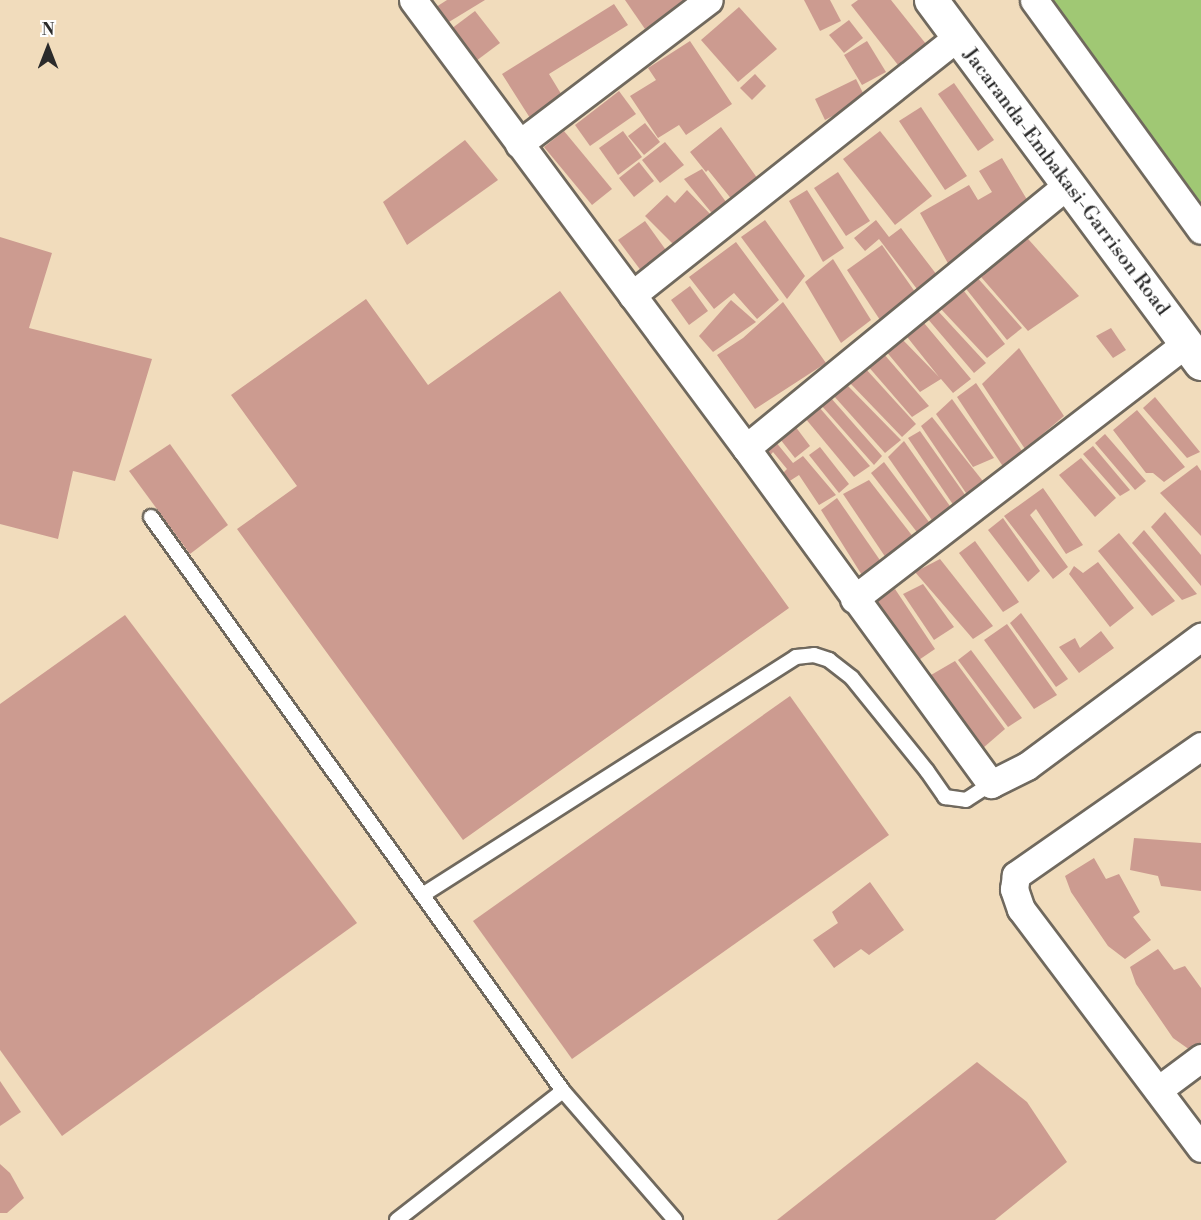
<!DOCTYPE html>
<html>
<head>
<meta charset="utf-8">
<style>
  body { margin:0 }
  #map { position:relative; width:1201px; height:1220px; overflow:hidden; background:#f1dcbc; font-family:"Libre Bodoni",serif }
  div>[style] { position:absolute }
  .green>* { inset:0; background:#a0c874 }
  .building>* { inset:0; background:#cc9b90 }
  .roads { filter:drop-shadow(2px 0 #70695e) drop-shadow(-2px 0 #70695e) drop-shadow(0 2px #70695e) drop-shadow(0 -2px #70695e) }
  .service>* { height:14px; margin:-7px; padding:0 7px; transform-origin:7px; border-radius:7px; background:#fff }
  .minor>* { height:27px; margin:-13.5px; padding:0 13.5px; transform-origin:13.5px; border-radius:13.5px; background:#fff }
  .tertiary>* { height:33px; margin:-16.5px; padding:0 16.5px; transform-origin:16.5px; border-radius:16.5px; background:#fff }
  span { translate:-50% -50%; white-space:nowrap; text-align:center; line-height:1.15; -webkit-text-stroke:4.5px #fff; paint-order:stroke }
  .street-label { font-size:20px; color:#2b2b2b }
  .north { position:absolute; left:18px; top:18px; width:60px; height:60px; -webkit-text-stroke:4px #fff; paint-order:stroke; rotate:0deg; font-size:16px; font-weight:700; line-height:24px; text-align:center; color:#2b2b2b }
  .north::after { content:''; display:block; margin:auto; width:21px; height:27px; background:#2b2b2b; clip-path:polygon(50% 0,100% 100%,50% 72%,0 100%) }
</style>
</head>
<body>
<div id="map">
  <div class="green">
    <i style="clip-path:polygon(1048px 0,1201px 0,1201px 213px)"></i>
  </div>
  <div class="building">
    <i style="clip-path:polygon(447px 0,485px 0,444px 25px,433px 9px)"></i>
    <i style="clip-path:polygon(625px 0,687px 0,645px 29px)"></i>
    <i style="clip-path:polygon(804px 0,830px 0,841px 21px,820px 31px)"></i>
    <i style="clip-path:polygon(858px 0,891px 0,926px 44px,898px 65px,851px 5px)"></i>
    <i style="clip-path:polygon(614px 4px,628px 25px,549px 74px,563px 97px,530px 118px,502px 74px)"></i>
    <i style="clip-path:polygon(739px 7px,777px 49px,738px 82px,701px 40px)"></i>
    <i style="clip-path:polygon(475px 11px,500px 43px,476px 61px,451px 29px)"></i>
    <i style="clip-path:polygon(849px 20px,863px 38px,844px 53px,829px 35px)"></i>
    <i style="clip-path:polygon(690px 41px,732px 104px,686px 135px,679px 125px,658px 138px,630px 96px,656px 80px,648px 68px)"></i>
    <i style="clip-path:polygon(867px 41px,886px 72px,862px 85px,844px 55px)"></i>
    <i style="clip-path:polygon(755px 74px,766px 86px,752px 100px,740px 88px)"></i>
    <i style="clip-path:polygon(856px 79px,866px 99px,825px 120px,815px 99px)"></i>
    <i style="clip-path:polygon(954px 83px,994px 140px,978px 151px,938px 94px)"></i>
    <i style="clip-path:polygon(619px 91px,636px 114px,590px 146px,575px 125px)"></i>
    <i style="clip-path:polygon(921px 107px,967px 176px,945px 190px,899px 121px)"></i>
    <i style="clip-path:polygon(645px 123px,660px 142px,644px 155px,628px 136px)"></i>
    <i style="clip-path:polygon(721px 127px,760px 182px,733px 201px,708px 170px,706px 172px,690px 152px)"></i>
    <i style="clip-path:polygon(564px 131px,612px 189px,592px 205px,544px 147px)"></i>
    <i style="clip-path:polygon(623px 131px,642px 157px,618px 175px,599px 148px)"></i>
    <i style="clip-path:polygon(880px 131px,932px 196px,895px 225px,843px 159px)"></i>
    <i style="clip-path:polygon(465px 140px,498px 180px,407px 245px,383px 202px)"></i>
    <i style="clip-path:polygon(665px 142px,684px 165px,660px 183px,642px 160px)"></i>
    <i style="clip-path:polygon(1002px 158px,1029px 203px,950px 267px,920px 213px,969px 185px,978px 200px,992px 192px,979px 171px)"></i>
    <i style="clip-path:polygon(639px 162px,654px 181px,634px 197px,619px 178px)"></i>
    <i style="clip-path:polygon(702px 169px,729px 206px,715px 217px,684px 179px)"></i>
    <i style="clip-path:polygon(838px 172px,870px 221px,846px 236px,814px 188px)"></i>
    <i style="clip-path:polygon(687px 190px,712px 216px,678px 249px,645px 216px,667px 195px,675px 203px)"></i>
    <i style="clip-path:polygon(807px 190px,844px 248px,823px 262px,789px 201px)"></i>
    <i style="clip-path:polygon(765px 220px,805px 276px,787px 299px,741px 237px)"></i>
    <i style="clip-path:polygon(876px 220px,889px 237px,901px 228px,940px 279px,920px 293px,879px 239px,865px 251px,854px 238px)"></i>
    <i style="clip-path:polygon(645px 221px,668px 253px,642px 272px,618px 240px)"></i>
    <i style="clip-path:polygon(1021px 231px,1079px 296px,1028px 331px,975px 270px)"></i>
    <i style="clip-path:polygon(0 237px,52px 253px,29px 328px,152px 359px,115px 481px,73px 471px,58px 539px,0 524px)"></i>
    <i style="clip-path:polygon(736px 242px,779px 300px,757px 319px,734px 293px,714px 309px,689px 277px)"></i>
    <i style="clip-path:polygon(882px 245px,920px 299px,882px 323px,847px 270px)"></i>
    <i style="clip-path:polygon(833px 259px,871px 320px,841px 343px,805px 282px)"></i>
    <i style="clip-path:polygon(975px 275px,1022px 328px,1007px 340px,963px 285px)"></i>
    <i style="clip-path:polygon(690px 286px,708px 311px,689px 325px,671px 300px)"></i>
    <i style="clip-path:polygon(560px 291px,789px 608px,463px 840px,237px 529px,297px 486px,231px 395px,366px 299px,428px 385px)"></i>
    <i style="clip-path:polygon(964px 291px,1005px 344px,987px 358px,941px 309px)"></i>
    <i style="clip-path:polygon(731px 300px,756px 322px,713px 352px,699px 336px)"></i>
    <i style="clip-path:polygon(783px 302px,826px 363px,755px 409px,717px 355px,743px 338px)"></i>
    <i style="clip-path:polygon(938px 311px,986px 363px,974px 373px,927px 318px)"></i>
    <i style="clip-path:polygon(919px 317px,971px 379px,953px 393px,941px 379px,920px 392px,885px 350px,901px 338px,939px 377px,904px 333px)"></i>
    <i style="clip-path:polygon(1111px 328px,1126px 350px,1113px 358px,1096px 336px)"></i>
    <i style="clip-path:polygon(1019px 348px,1064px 416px,1025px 449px,982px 384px)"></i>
    <i style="clip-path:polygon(883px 353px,929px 406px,912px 417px,867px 365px)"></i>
    <i style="clip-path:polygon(865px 368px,916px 424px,902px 437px,849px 382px)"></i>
    <i style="clip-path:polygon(976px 383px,1024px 454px,1004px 468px,957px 397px)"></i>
    <i style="clip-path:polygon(847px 385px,901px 440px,885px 453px,833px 395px)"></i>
    <i style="clip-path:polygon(1155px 397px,1200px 452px,1187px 458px,1143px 408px)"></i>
    <i style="clip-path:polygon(831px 398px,882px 456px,874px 465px,821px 405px)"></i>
    <i style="clip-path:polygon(952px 399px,994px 458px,973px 467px,936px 414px)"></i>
    <i style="clip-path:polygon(819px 407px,870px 466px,854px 477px,805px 418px)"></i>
    <i style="clip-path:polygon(1137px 410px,1185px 467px,1164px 482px,1153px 473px,1146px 473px,1113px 430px)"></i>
    <i style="clip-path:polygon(932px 417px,986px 485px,968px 496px,921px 426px)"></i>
    <i style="clip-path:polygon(789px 418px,810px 446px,795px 458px,773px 430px)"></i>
    <i style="clip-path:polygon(920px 431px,968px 499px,954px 506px,908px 438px)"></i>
    <i style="clip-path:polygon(1105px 434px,1146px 481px,1135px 490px,1095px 443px)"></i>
    <i style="clip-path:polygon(775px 441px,793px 463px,803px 456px,836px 495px,819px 505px,799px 475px,785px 484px,779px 477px,787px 469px,773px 452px,768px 458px,762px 449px)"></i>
    <i style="clip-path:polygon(904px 441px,952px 509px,934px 523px,888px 457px)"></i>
    <i style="clip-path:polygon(170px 444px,228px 525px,190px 554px,129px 471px)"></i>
    <i style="clip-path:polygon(1093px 446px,1130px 490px,1120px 496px,1083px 454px)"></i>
    <i style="clip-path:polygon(820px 447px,849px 484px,839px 493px,809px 455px)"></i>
    <i style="clip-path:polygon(1081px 458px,1116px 498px,1095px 517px,1059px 475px)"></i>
    <i style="clip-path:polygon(884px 462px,932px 526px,920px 536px,871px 473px)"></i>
    <i style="clip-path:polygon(1197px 465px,1201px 471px,1201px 536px,1160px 493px)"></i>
    <i style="clip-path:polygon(869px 480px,914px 538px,886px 558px,843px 494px)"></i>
    <i style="clip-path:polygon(1043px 488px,1083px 545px,1066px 554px,1036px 509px,1030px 515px,1068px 567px,1053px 579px,1004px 516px)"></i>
    <i style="clip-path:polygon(837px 498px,884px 566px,865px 580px,821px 510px)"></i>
    <i style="clip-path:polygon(1165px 512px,1201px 555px,1201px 586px,1151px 527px)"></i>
    <i style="clip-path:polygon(1003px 518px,1040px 571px,1028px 582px,988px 530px)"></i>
    <i style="clip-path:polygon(1144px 530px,1197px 594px,1182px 600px,1132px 543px)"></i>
    <i style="clip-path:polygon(1119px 533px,1175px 601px,1152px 616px,1098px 551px)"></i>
    <i style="clip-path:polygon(975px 541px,1019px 602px,1003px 612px,959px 553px)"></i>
    <i style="clip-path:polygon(940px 559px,993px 626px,973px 639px,915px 572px)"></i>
    <i style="clip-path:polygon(1098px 562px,1134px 608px,1110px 627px,1069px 574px,1074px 566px,1083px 573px)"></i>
    <i style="clip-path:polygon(923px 584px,954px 627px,934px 640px,903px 594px)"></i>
    <i style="clip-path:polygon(895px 589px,935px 649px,910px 666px,874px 603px)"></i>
    <i style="clip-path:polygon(1021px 613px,1068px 679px,1056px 687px,1010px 623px)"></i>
    <i style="clip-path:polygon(125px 615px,357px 923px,62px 1136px,0 1050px,0 704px)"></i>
    <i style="clip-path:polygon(1007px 624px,1057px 695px,1034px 709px,984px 640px)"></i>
    <i style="clip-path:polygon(1101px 631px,1114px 648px,1079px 673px,1059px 647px,1075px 638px,1080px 648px)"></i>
    <i style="clip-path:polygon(971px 650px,1022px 718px,1008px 727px,958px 660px)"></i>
    <i style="clip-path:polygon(955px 661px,1005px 729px,983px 748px,931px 675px)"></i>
    <i style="clip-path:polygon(790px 696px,889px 835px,572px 1059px,473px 921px)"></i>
    <i style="clip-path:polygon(1134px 838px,1201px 843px,1201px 891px,1161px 886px,1158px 876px,1130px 870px)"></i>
    <i style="clip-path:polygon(1094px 858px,1106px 879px,1119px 874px,1140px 912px,1133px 917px,1151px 940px,1125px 959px,1108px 946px,1071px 892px,1065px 876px)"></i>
    <i style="clip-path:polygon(870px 882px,904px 930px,869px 955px,861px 949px,834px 968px,813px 940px,838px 923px,832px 912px)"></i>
    <i style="clip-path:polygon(1158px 949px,1174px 970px,1185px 966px,1201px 988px,1201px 1042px,1190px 1050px,1173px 1038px,1136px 984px,1130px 967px)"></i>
    <i style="clip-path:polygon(977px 1062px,1027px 1102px,1067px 1162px,995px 1220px,777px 1220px)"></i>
    <i style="clip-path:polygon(0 1081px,21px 1112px,0 1126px)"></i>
    <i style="clip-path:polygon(0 1164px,10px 1173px,24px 1198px,7px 1213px,0 1213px)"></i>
  </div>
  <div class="roads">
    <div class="service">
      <i style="left:151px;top:517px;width:707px;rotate:54.33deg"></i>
      <i style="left:563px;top:1091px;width:171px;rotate:49deg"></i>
      <i style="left:424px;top:894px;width:441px;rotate:-32.5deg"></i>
      <i style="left:796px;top:657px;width:18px;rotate:-6deg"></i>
      <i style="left:814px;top:655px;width:16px;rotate:18deg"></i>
      <i style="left:829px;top:660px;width:29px;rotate:38deg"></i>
      <i style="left:852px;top:678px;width:119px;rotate:51.1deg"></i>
      <i style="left:927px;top:771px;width:32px;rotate:55deg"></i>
      <i style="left:945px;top:797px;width:21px;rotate:8deg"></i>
      <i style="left:966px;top:800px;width:30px;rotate:-33deg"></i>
      <i style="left:397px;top:1220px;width:210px;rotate:-37.9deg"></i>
    </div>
    <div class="minor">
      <i style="left:413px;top:0;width:558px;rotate:53.38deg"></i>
      <i style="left:746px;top:448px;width:416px;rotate:53.9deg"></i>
      <i style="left:991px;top:784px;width:40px;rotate:-26.6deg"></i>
      <i style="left:1027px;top:766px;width:217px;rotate:-36.6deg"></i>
      <i style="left:1034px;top:0;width:284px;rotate:54deg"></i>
      <i style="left:519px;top:144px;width:238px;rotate:-37.2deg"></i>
      <i style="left:632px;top:295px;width:415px;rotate:-38.4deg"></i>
      <i style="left:746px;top:448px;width:415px;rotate:-39.3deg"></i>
      <i style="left:854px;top:599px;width:420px;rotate:-37.6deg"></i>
      <i style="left:1201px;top:746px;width:226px;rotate:145.1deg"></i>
      <i style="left:1016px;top:875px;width:14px;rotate:98deg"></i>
      <i style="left:1014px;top:889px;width:21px;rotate:71deg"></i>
      <i style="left:1021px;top:909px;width:299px;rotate:53deg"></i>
      <i style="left:1158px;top:1090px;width:54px;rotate:-36.7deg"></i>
    </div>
    <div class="tertiary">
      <i style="left:931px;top:0;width:452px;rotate:53.4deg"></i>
    </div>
  </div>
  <div class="street-label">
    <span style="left:1066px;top:182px;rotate:53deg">Jacaranda-Embakasi-Garrison Road</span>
  </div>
  <div class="north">N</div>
</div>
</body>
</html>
